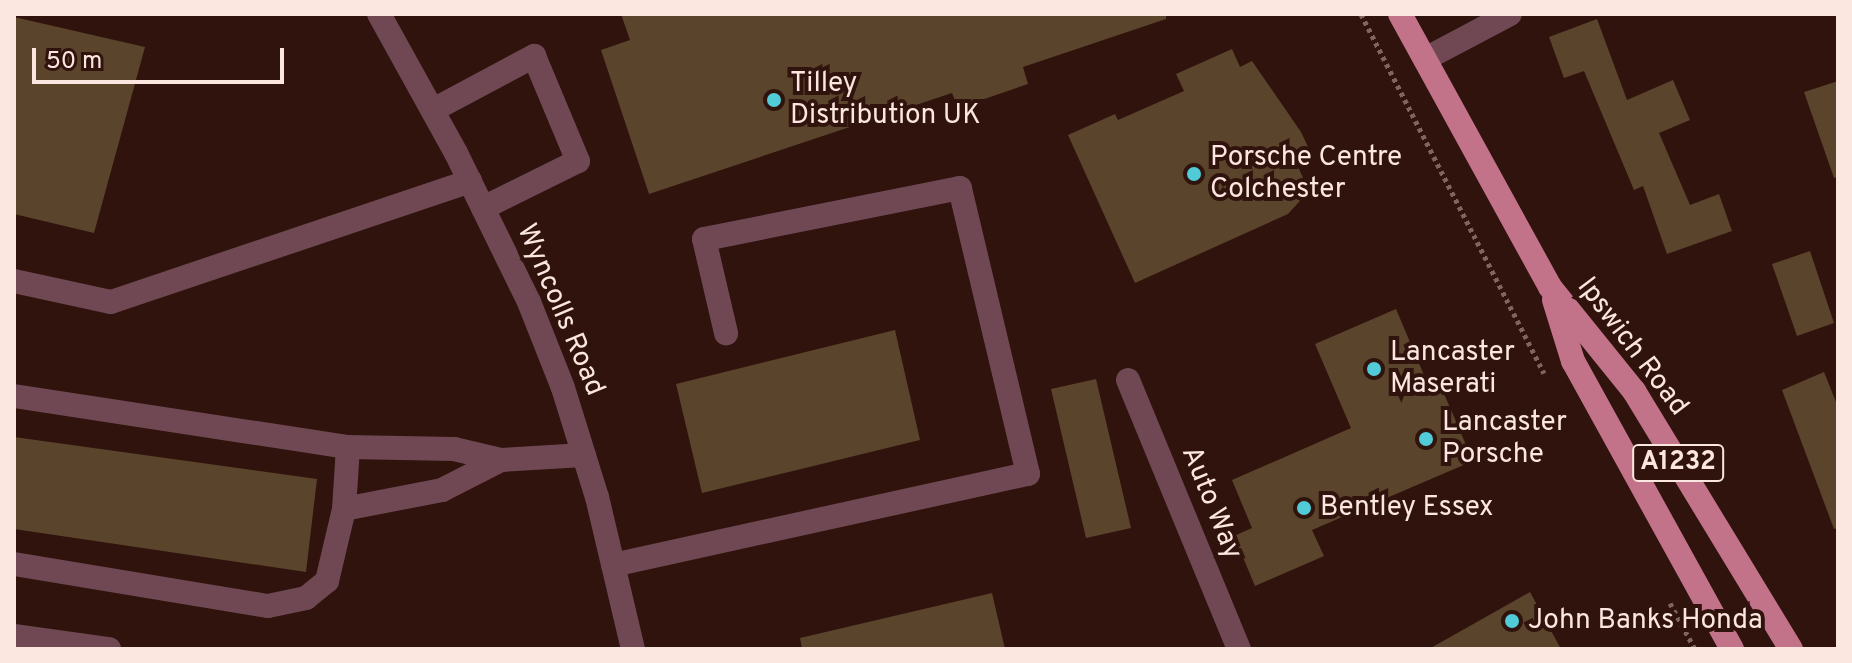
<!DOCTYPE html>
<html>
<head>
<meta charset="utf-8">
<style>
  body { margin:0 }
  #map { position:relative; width:1852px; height:663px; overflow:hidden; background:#30130c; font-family:Overpass,sans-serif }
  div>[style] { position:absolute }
  .building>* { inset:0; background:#5a442c }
  .path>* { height:5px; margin-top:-2.5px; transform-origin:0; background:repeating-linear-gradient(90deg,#7f655f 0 4px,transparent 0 8px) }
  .minor>* { height:24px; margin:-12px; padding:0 12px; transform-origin:12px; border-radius:12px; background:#6f4853 }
  .major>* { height:24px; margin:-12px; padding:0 12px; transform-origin:12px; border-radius:12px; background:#c27289 }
  .dots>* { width:22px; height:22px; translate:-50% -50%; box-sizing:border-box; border:4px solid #30130c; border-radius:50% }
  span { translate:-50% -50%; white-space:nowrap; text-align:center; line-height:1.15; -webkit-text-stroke:8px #30130c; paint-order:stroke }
  .shield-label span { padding:2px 6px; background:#30130c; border:2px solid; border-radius:6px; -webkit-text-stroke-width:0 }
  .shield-label { font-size:26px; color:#fbe6e0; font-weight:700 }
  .poi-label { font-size:28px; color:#fbe6e0 }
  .left { translate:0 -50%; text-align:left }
  .street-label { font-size:28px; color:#fbe6e0 }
  .frame { position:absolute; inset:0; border:16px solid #fbe6e0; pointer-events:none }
  .scale { position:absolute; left:32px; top:48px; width:252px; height:36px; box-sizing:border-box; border:4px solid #fbe6e0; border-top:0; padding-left:10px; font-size:24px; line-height:28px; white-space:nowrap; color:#fbe6e0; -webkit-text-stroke:6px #30130c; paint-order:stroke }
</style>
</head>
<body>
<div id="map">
  <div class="building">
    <i style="clip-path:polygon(621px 14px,1166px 14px,1166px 19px,1023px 67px,1028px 84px,958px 108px,952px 93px,649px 194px,601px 50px,630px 40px)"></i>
    <i style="clip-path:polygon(14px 17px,145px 47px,94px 233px,14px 214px)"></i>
    <i style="clip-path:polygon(1597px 19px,1627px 100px,1673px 80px,1690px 120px,1659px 133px,1690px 205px,1719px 194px,1732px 231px,1667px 254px,1643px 186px,1634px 190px,1584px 71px,1564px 78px,1549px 37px)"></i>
    <i style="clip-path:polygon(1232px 49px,1240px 67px,1252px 61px,1301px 132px,1310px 151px,1294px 158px,1309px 191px,1288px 214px,1135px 283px,1068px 135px,1115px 114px,1118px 120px,1184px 91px,1176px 74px)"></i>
    <i style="clip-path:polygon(1838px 81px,1838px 177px,1834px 178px,1804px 92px)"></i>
    <i style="clip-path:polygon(1810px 251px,1834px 323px,1797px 336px,1772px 264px)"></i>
    <i style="clip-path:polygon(1396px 309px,1432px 394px,1442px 389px,1473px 461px,1312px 530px,1324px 556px,1255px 586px,1234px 536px,1252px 528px,1232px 480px,1351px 428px,1315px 344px)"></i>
    <i style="clip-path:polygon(895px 330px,920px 440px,702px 493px,676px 384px)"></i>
    <i style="clip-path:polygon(1824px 372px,1838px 407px,1838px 528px,1834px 529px,1782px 390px)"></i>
    <i style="clip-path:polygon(1096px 379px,1131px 528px,1086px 538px,1051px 389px)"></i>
    <i style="clip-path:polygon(14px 437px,317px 479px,306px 572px,14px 529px)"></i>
    <i style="clip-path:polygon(1530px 592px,1561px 649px,1429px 649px)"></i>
    <i style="clip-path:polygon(992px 593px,1005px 649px,802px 649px,800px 638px)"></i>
  </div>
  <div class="path">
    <i style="left:1361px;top:14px;width:403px;rotate:63deg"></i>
    <i style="left:1670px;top:603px;width:52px;rotate:61.5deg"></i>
  </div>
  <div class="minor">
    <i style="left:379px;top:14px;width:159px;rotate:61deg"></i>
    <i style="left:456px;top:153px;width:166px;rotate:63.9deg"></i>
    <i style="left:529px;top:302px;width:92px;rotate:68.4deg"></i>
    <i style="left:563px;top:388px;width:114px;rotate:72.7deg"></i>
    <i style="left:597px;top:497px;width:156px;rotate:76.7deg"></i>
    <i style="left:1425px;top:59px;width:96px;rotate:-27.9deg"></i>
    <i style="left:433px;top:110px;width:115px;rotate:-28.1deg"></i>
    <i style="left:534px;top:56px;width:114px;rotate:67.3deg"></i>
    <i style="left:578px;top:161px;width:106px;rotate:153.7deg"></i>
    <i style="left:14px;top:281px;width:99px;rotate:12.2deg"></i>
    <i style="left:111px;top:302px;width:379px;rotate:-18.6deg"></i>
    <i style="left:1128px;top:380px;width:291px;rotate:67.6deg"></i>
    <i style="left:14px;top:396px;width:338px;rotate:8.7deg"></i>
    <i style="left:348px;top:447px;width:106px;rotate:1.1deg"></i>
    <i style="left:454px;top:449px;width:48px;rotate:13.2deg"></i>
    <i style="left:501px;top:460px;width:83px;rotate:-3.4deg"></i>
    <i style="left:344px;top:509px;width:62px;rotate:-86.3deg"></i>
    <i style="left:14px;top:564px;width:257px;rotate:9.4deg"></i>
    <i style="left:268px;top:606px;width:39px;rotate:-12deg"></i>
    <i style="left:306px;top:598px;width:27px;rotate:-39deg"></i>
    <i style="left:327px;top:581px;width:74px;rotate:-76.7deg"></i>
    <i style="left:344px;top:509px;width:100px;rotate:-11deg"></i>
    <i style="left:442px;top:490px;width:66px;rotate:-27deg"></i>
    <i style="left:613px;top:565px;width:425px;rotate:-12.4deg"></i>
    <i style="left:1028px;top:474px;width:294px;rotate:-103.4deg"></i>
    <i style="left:960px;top:188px;width:261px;rotate:168.7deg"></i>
    <i style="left:704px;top:239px;width:97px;rotate:76.8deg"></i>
    <i style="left:14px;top:636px;width:96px;rotate:7.8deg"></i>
  </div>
  <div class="major">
    <i style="left:1400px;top:14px;width:311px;rotate:61.2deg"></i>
    <i style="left:1550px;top:287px;width:134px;rotate:51.1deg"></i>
    <i style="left:1634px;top:391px;width:302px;rotate:58.7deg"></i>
    <i style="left:1554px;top:300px;width:64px;rotate:72.7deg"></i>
    <i style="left:1573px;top:361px;width:329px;rotate:61.1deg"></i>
  </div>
  <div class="dots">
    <i style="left:774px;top:100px;background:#52cbd8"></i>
    <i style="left:1194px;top:174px;background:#52cbd8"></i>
    <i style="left:1374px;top:369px;background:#52cbd8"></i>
    <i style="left:1426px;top:439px;background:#52cbd8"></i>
    <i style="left:1304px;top:508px;background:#52cbd8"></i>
    <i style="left:1512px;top:621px;background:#52cbd8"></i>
  </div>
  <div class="shield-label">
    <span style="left:1678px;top:463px">A1232</span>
  </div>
  <div class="poi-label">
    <span class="left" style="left:790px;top:100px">Tilley<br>Distribution UK</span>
    <span class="left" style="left:1210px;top:174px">Porsche Centre<br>Colchester</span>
    <span class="left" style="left:1390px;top:369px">Lancaster<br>Maserati</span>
    <span class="left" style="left:1442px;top:439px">Lancaster<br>Porsche</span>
    <span class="left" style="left:1320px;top:508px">Bentley Essex</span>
    <span class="left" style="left:1528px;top:621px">John Banks Honda</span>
  </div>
  <div class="street-label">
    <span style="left:560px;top:310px;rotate:67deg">Wyncolls Road</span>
    <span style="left:1632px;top:347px;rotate:53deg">Ipswich Road</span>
    <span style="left:1211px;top:503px;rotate:68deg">Auto Way</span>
  </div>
  <div class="frame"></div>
  <div class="scale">50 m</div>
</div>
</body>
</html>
